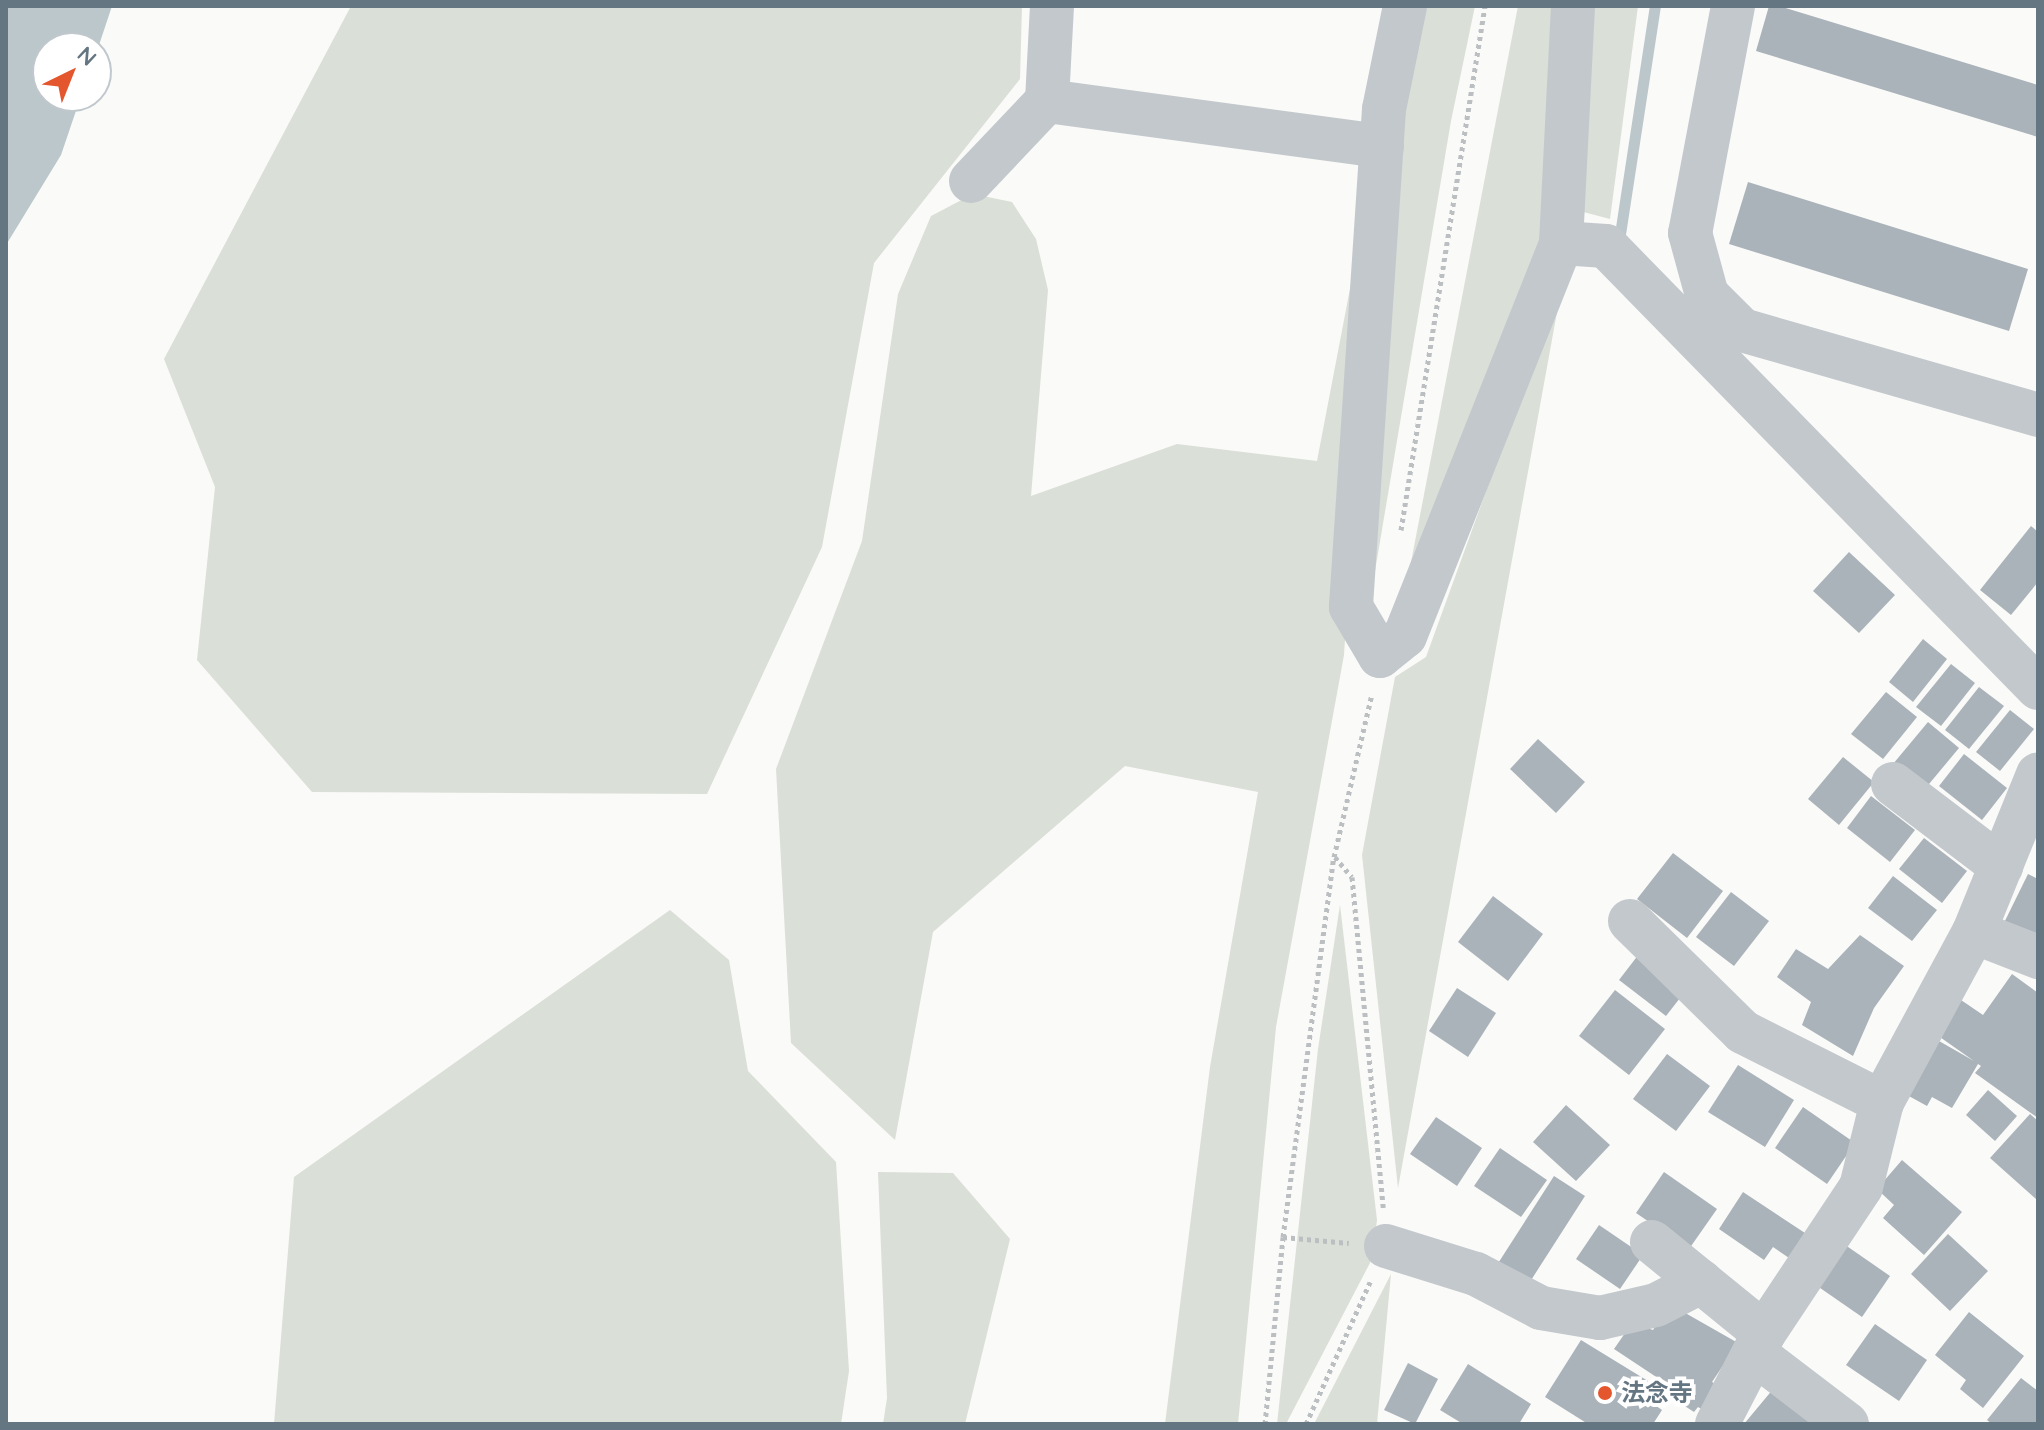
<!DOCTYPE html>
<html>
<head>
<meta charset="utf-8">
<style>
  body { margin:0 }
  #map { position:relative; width:2044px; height:1430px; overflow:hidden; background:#fafaf8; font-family:Quicksand,"Noto Sans JP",sans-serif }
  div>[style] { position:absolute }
  .green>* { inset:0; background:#dadfd7 }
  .water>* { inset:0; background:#bbc7cb }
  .stream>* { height:11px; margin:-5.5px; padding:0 5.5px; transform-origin:5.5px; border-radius:5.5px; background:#bbc7cb }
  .building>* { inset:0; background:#aab3b9 }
  .path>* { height:5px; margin-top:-2.5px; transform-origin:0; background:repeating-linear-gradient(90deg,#bbbfc2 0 4px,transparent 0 8px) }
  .minor>* { height:44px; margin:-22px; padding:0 22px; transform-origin:22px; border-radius:22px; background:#c3c8cc }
  .dots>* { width:22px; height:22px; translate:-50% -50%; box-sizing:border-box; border:4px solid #fff; border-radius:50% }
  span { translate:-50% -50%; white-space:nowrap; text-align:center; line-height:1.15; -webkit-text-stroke:8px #fff; paint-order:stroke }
  .poi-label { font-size:24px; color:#657683; font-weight:700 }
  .left { translate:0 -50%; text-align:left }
  .frame { position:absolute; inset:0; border:8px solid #657683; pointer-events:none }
  .north { position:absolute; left:32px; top:32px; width:80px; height:80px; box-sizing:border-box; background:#fff; border:2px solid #c1c8cd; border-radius:50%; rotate:43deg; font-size:22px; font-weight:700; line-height:32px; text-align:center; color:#657683 }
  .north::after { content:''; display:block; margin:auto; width:28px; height:36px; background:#e4572e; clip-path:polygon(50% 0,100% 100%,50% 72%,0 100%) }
</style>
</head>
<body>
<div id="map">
  <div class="green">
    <i style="clip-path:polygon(351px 6px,1022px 6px,1020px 79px,874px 263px,822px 547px,707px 794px,312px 792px,197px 660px,215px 487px,164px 359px)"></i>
    <i style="clip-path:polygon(1423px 6px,1475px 6px,1451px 121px,1374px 577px,1400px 119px)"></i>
    <i style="clip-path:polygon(1518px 6px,1556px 6px,1547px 245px,1402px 609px)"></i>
    <i style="clip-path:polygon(1581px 6px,1638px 6px,1610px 219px,1572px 209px)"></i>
    <i style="clip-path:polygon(1376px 153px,1344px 655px,1276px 1027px,1238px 1424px,1165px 1424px,1210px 1067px,1258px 792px,1125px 766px,933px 932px,895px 1140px,791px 1043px,776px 769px,862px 541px,898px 294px,931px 216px,973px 194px,1012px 202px,1036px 239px,1048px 290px,1031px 496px,1177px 444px,1317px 461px)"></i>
    <i style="clip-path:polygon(1563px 279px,1398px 1188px,1362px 855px,1395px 677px,1426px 657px)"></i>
    <i style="clip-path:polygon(1340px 905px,1377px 1220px,1372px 1259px,1286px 1424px,1277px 1424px,1318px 1049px)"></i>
    <i style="clip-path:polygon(670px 910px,729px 960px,748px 1071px,836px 1162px,849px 1371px,841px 1424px,274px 1424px,294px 1177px)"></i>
    <i style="clip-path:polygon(878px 1172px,953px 1173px,1010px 1239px,965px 1424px,883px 1424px,887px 1398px)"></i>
    <i style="clip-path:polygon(1391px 1274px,1377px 1424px,1314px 1424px)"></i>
  </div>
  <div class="water">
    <i style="clip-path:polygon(6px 6px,112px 6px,96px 54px,96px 48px,48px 48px,48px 96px,81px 96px,61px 155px,6px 245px)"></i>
  </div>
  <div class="stream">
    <i style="left:1620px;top:234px;width:231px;rotate:-81.3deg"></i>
  </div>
  <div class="building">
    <i style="clip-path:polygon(1769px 6px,1779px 6px,2038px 85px,2038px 137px,1756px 51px)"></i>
    <i style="clip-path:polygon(1748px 182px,2028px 269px,2009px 331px,1729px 244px)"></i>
    <i style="clip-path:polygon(2031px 526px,2038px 532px,2038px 582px,2011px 615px,1980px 590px)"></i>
    <i style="clip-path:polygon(1849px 552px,1895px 595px,1859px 633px,1813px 591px)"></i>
    <i style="clip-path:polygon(1923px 639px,1947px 659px,1913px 702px,1889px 682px)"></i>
    <i style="clip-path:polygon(1951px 664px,1975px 683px,1941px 726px,1916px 707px)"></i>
    <i style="clip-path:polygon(1979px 687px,2004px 706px,1969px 749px,1945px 730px)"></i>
    <i style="clip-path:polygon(1886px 692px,1917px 717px,1883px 759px,1851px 734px)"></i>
    <i style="clip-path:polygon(2010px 710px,2034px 729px,2000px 771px,1976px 752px)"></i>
    <i style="clip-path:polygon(1928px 722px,1959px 748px,1924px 790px,1893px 764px)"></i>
    <i style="clip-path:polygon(1538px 739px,1585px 782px,1556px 813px,1510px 769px)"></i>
    <i style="clip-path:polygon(1964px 754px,2007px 788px,1982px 820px,1939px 786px)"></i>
    <i style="clip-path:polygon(1843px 757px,1874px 782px,1839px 825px,1808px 799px)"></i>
    <i style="clip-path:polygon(1871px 796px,1915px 830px,1890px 862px,1847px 828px)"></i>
    <i style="clip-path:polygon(1924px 838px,1967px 871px,1942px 903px,1899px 869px)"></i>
    <i style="clip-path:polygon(1673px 853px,1723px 891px,1687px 938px,1637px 899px)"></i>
    <i style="clip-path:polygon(2028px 874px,2038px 879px,2038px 952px,1999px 933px)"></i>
    <i style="clip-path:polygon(1893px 876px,1937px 910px,1912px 941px,1868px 908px)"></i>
    <i style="clip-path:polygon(1731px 892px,1769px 921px,1734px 966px,1696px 937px)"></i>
    <i style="clip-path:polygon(1493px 896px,1543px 934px,1508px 981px,1458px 942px)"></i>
    <i style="clip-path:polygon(1860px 935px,1904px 966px,1874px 1008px,1853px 1056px,1802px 1025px,1811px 1002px,1777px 977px,1796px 949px,1828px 969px)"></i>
    <i style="clip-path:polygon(1639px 954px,1687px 989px,1666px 1016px,1619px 980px)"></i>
    <i style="clip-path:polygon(2012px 974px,2038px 993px,2038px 1118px,1975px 1073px,1981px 1066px,1978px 1064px,1952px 1108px,1932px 1097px,1927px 1106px,1907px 1095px,1939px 1041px,1974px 1061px,1937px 1035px,1961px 1000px,1983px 1015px)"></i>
    <i style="clip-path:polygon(1457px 988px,1496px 1013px,1468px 1057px,1429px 1031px)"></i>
    <i style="clip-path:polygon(1615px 990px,1665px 1029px,1629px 1075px,1579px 1036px)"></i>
    <i style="clip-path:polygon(1667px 1054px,1710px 1086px,1676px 1131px,1633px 1099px)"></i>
    <i style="clip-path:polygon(1738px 1065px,1794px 1100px,1765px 1147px,1708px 1112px)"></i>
    <i style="clip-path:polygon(1988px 1090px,2017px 1116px,1995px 1141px,1966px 1115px)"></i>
    <i style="clip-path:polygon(1566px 1105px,1610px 1145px,1576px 1181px,1533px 1142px)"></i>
    <i style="clip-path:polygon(1803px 1107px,1855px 1143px,1827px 1184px,1775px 1148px)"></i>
    <i style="clip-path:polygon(2030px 1114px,2038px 1121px,2036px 1199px,1990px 1158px)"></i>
    <i style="clip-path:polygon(1436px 1117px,1482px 1148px,1457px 1186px,1410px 1154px)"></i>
    <i style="clip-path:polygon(1500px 1148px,1547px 1180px,1521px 1217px,1474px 1186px)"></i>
    <i style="clip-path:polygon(1902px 1160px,1962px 1212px,1924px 1255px,1883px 1218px,1894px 1205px,1877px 1189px)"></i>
    <i style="clip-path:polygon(1664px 1172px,1717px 1209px,1689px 1249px,1636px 1213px)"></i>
    <i style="clip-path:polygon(1554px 1176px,1585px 1196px,1526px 1288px,1495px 1268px)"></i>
    <i style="clip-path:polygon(1743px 1192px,1808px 1235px,1792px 1260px,1773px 1247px,1764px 1260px,1719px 1229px)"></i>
    <i style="clip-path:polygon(1599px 1225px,1643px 1255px,1620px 1289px,1576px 1259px)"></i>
    <i style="clip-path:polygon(1948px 1234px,1988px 1271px,1950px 1311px,1911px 1274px)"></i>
    <i style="clip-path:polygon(1838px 1240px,1890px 1276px,1862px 1317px,1810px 1281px)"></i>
    <i style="clip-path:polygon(1680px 1310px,1738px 1343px,1712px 1382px,1719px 1386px,1703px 1410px,1698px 1407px,1694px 1412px,1677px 1401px,1682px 1394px,1614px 1349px,1632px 1323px,1653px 1330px,1664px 1312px)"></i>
    <i style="clip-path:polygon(1969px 1312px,2024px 1356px,1983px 1408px,1960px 1389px,1966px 1380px,1935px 1355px)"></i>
    <i style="clip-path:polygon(1875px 1324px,1927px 1360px,1899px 1401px,1846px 1365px)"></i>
    <i style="clip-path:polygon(1581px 1340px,1661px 1389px,1652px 1403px,1662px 1410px,1653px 1424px,1588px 1424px,1545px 1397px)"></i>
    <i style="clip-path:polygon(1408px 1363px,1438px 1379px,1415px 1424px,1384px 1410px)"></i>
    <i style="clip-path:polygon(1468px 1364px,1531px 1404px,1519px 1424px,1463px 1424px,1440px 1410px)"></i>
    <i style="clip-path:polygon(2021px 1378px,2038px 1391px,2038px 1424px,1992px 1424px,1987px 1420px)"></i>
    <i style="clip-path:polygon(1774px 1388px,1815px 1424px,1744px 1424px)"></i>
  </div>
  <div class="path">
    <i style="left:1401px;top:530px;width:531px;rotate:-80.89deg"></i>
    <i style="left:1335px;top:857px;width:26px;rotate:50deg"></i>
    <i style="left:1352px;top:877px;width:332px;rotate:84.6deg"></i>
    <i style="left:1283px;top:1237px;width:66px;rotate:5.2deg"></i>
    <i style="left:1265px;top:1424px;width:188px;rotate:-84.5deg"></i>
    <i style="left:1283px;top:1237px;width:383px;rotate:-82.4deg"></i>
    <i style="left:1334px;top:857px;width:167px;rotate:-76.9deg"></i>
    <i style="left:1306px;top:1424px;width:156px;rotate:-65.7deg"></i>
  </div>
  <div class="minor">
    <i style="left:1405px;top:6px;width:105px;rotate:101.5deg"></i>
    <i style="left:1384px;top:109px;width:499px;rotate:93.8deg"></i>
    <i style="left:1351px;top:607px;width:57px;rotate:59.4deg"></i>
    <i style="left:1380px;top:656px;width:32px;rotate:-39deg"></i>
    <i style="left:1405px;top:636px;width:423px;rotate:-68.3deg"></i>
    <i style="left:1561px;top:243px;width:237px;rotate:-87.1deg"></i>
    <i style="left:1733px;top:6px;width:231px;rotate:100.7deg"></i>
    <i style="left:1690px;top:233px;width:64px;rotate:74.7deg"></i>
    <i style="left:1707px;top:295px;width:49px;rotate:45deg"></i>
    <i style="left:1742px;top:330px;width:308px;rotate:16deg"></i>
    <i style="left:1047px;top:101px;width:95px;rotate:-87deg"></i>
    <i style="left:971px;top:181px;width:110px;rotate:-46.5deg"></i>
    <i style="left:1047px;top:101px;width:338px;rotate:7.7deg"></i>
    <i style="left:1561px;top:243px;width:45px;rotate:3.8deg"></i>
    <i style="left:1606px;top:246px;width:618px;rotate:45.66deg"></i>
    <i style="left:1893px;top:784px;width:136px;rotate:37.2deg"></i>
    <i style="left:1630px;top:921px;width:158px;rotate:44.5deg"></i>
    <i style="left:1743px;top:1032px;width:156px;rotate:26.7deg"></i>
    <i style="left:1974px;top:932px;width:69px;rotate:21.3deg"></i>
    <i style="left:1652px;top:1242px;width:144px;rotate:39.1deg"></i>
    <i style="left:1386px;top:1246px;width:94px;rotate:17.3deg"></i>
    <i style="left:1476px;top:1274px;width:73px;rotate:27.6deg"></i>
    <i style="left:1541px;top:1308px;width:60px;rotate:9.6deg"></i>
    <i style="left:1600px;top:1318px;width:57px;rotate:-13.1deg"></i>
    <i style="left:1656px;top:1305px;width:51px;rotate:-27.1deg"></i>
    <i style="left:1754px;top:1353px;width:117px;rotate:37.4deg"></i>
    <i style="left:1717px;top:1424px;width:102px;rotate:-62.7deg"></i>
    <i style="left:1764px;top:1333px;width:175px;rotate:-56.4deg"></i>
    <i style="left:1861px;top:1187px;width:88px;rotate:-76.1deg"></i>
    <i style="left:1882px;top:1102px;width:193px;rotate:-61.6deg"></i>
    <i style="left:1974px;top:932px;width:170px;rotate:-67.9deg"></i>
  </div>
  <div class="dots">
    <i style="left:1605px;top:1393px;background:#e4572e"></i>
  </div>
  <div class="poi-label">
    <span class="left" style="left:1621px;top:1393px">法念寺</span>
  </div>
  <div class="frame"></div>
  <div class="north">N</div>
</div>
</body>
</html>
